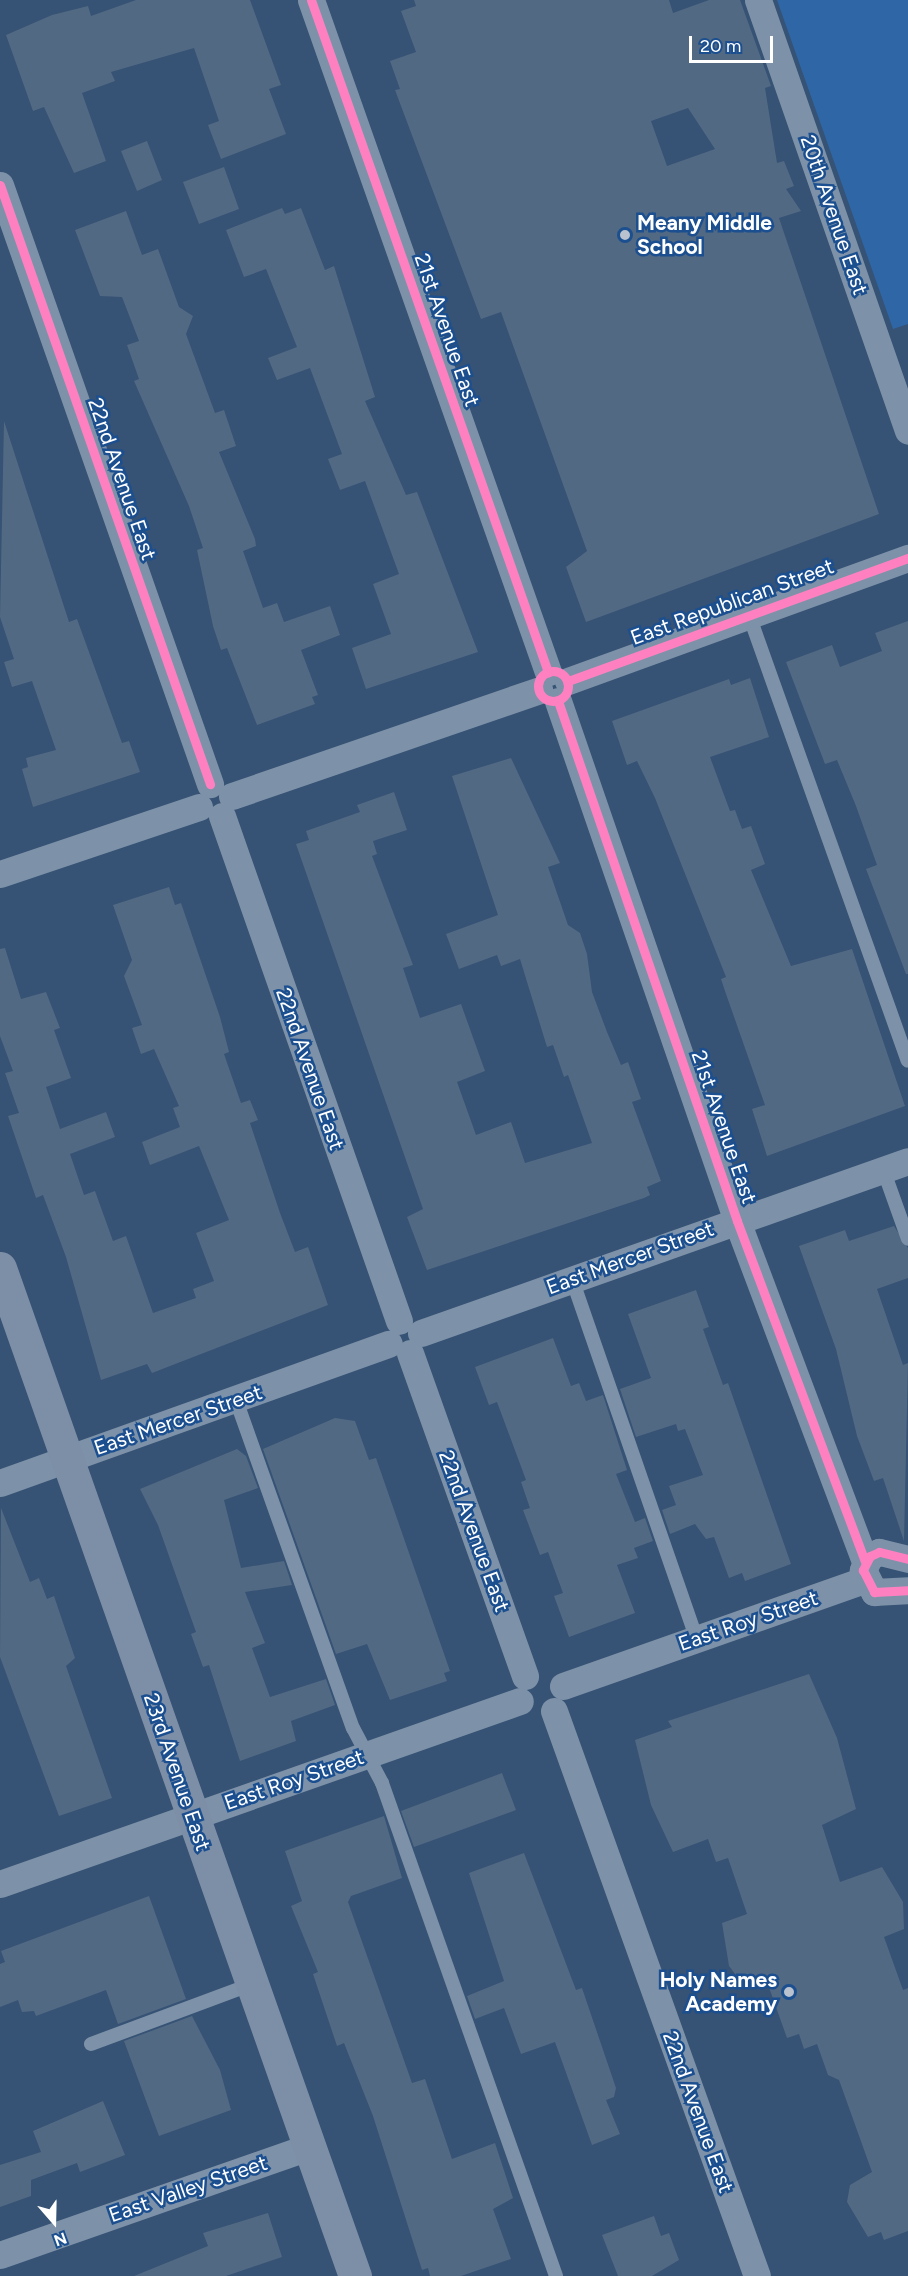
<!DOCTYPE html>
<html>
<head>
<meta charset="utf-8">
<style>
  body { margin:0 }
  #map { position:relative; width:908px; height:2276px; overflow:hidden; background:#365274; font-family:Figtree,sans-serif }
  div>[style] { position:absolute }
  .green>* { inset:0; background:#2f66a5 }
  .building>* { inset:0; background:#526984 }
  .service>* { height:14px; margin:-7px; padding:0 7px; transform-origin:7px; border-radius:7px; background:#7d92a8 }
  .minor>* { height:27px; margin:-13.5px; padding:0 13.5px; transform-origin:13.5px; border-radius:13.5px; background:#7d92a8 }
  .primary>* { height:33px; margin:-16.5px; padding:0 16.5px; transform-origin:16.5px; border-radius:16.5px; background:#7d8ea7 }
  .cycleway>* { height:9px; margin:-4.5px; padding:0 4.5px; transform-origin:4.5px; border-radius:4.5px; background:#ff80c0 }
  .cycleway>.ring { margin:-4.5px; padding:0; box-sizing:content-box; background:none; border:9px solid #ff80c0; border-radius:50% }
  .dots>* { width:16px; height:16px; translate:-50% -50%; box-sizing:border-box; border:3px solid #1b4f8f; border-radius:50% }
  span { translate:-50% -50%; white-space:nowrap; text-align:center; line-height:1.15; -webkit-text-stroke:5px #1b4f8f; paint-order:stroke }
  .street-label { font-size:21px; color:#fff }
  .poi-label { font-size:21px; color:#fff; font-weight:700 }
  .left { translate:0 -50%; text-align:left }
  .right { translate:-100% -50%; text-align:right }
  .north { position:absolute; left:24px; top:2192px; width:60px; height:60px; -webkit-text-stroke:4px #1b4f8f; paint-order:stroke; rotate:160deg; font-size:16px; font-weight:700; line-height:24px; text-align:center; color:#fff }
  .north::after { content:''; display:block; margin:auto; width:21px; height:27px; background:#fff; clip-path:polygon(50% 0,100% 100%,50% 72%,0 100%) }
  .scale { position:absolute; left:689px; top:36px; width:84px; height:27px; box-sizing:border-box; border:3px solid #fff; border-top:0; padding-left:8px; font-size:18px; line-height:21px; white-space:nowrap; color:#fff; -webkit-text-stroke:4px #1b4f8f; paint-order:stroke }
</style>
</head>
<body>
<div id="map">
  <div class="green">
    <i style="clip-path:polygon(777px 0,908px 0,908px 324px,893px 329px)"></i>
  </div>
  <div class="building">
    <i style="clip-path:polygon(136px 0,250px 0,281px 85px,269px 89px,286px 134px,221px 159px,208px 125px,219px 121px,194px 48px,111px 72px,115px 81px,82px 93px,106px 161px,74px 173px,44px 107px,33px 111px,6px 35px,52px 15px,88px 6px,91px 16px)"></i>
    <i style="clip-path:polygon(evenodd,414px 0,669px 0,673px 13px,709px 0,740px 0,771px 86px,765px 88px,777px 163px,784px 161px,794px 186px,786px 189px,801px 211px,779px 218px,879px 514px,586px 622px,566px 567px,587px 551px,501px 312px,481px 319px,395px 90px,400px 89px,390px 61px,416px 52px,401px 11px,416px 6px,414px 0,688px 108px,715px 149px,667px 166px,651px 121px,688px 108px)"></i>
    <i style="clip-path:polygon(147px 141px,162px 180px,137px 191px,121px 151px)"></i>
    <i style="clip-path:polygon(224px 167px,239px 209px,199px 224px,183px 182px)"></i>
    <i style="clip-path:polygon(282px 208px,285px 214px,301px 208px,325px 270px,334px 266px,375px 397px,365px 401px,406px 495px,417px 492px,478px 652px,366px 689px,352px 648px,391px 634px,373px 584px,399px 574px,365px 481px,340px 490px,328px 459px,342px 454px,310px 368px,277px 380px,268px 358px,297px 347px,266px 269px,244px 277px,226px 230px)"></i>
    <i style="clip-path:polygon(126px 211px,142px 255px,158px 249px,179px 307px,193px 316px,186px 334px,215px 413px,224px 410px,236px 446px,219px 452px,255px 539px,256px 546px,243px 551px,263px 608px,277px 603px,284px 622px,330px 606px,340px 635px,301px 650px,318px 695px,312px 697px,315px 704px,257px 725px,227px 648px,221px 650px,213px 626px,197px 550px,203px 548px,189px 506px,134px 381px,139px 379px,127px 345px,139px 341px,122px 297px,100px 296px,75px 230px)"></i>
    <i style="clip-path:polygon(4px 421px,69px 622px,77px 619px,122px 743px,129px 741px,140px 772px,33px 807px,22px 769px,28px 767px,26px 758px,56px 750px,32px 681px,12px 687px,4px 662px,14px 659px,0 617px)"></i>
    <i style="clip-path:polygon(908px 621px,908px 974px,906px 974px,866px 869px,877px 865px,856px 806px,837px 760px,825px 764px,786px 662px,832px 645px,840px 667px,882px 651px,875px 633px)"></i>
    <i style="clip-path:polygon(750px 678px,769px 737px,710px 757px,730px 811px,735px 810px,742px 829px,751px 826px,765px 864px,751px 870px,791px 966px,852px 949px,905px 1106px,767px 1156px,752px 1109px,765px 1105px,726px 994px,721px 979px,726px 977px,655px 798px,637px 761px,627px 765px,612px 721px,729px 679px,731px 685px)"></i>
    <i style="clip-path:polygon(511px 758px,560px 863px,548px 867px,568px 925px,580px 933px,587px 954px,592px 992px,607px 1032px,621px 1065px,628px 1062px,641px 1099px,632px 1102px,661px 1181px,647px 1187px,650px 1195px,644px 1198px,427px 1270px,407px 1217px,423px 1209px,296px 844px,309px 840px,306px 831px,360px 812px,357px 805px,394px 792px,407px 830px,373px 841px,377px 854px,372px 856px,413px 965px,403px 968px,420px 1018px,461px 1004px,485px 1071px,457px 1082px,476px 1135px,511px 1122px,525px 1163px,592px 1143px,568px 1075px,564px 1077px,553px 1045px,547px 1047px,520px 959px,501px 966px,497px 955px,459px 969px,446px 934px,498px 915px,452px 776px)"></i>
    <i style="clip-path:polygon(169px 887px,175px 905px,181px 903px,220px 1017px,229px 1052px,224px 1054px,241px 1103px,250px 1100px,258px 1120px,250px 1123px,280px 1213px,295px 1252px,308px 1247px,328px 1305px,152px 1373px,147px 1364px,101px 1380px,66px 1257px,43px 1195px,36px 1198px,8px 1116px,19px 1113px,5px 1073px,13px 1071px,0 1036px,0 949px,5px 948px,21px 999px,46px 992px,60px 1028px,54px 1030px,71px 1078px,46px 1087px,60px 1129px,106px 1112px,115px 1137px,70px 1154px,84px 1195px,95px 1191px,113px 1241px,126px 1236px,153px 1313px,196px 1298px,193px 1289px,214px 1281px,196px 1233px,229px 1220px,199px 1146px,150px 1165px,142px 1142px,180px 1127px,173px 1108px,179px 1106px,154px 1049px,141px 1054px,132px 1028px,142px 1025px,124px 976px,132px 960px,113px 905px)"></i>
    <i style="clip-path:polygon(894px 1226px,908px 1248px,908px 1278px,877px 1289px,903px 1365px,908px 1363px,904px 1541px,883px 1478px,874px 1481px,857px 1436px,836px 1349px,799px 1246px,845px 1230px,849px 1241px)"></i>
    <i style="clip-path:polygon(696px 1290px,709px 1327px,703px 1329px,723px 1385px,728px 1383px,791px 1564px,745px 1581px,742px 1573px,729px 1578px,714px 1537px,706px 1539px,695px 1524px,670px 1534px,662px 1510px,676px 1505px,669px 1486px,703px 1475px,685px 1429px,678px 1431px,676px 1424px,636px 1437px,620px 1389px,651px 1378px,628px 1314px)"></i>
    <i style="clip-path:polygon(553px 1338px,571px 1386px,579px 1383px,586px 1401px,603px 1395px,627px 1470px,616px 1474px,635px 1522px,645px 1518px,653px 1541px,634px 1548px,638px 1558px,617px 1565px,635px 1613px,569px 1637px,554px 1596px,563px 1593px,548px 1552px,540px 1555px,523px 1510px,530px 1508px,521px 1482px,526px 1480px,497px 1402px,489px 1405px,475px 1367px)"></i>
    <i style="clip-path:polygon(335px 1418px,355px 1421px,369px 1460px,376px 1458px,450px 1671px,444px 1673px,447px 1681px,390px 1700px,367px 1644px,336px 1654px,263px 1449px)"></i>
    <i style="clip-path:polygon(237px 1449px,246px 1456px,258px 1488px,224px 1500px,241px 1568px,284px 1561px,292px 1585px,245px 1592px,265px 1643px,252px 1648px,270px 1697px,326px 1679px,335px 1705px,291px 1721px,296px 1741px,240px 1761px,209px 1665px,203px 1667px,191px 1634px,196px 1632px,158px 1525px,140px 1489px)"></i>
    <i style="clip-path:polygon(1px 1508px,30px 1582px,39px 1578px,47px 1599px,54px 1596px,75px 1658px,66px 1666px,112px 1798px,59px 1816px,0 1657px)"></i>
    <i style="clip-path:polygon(809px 1674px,837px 1738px,856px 1809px,822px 1825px,840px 1882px,882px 1867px,903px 1902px,904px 1929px,884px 1937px,903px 1990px,908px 1988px,908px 2231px,884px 2240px,881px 2232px,868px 2237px,847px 2202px,850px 2185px,872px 2172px,839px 2080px,828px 2075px,817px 2044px,804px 2049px,799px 2034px,787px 2038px,766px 1979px,745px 1987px,729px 1966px,722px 1923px,747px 1914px,728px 1858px,716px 1862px,708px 1839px,673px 1852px,651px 1805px,635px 1740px,672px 1727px,668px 1721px)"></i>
    <i style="clip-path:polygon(502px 1773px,516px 1810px,414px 1847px,401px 1811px)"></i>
    <i style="clip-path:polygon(384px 1816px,402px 1878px,351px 1896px,348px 1902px,412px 2083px,425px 2079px,452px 2159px,495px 2143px,513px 2198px,493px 2209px,511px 2259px,461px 2276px,430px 2276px,428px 2268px,422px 2270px,373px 2116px,344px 2043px,337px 2046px,313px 1974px,318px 1972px,291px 1906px,302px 1901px,285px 1851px)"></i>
    <i style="clip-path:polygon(524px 1853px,576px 1990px,582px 1988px,616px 2088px,614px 2097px,606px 2100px,620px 2134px,592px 2145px,555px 2042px,521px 2054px,504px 2008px,475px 2019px,467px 1996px,504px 1981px,469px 1873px)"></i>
    <i style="clip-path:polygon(149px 1896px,186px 1999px,118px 2024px,106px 1990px,36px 2016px,34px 2011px,22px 2012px,18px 2000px,0 2007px,0 1964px,5px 1962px,1px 1951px)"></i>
    <i style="clip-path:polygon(192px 2016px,220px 2070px,231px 2110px,159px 2136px,124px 2041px)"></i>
    <i style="clip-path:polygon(103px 2101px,125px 2155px,80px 2172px,77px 2163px,31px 2180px,31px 2196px,0 2207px,0 2165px,41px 2152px,33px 2131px)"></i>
    <i style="clip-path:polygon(268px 2213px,282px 2257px,226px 2276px,134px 2276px,208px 2246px,203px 2233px)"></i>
    <i style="clip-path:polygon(654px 2216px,661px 2236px,669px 2233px,679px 2260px,652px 2276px,618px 2276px,602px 2235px)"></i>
  </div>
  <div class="service">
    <i style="left:749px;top:615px;width:473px;rotate:70.4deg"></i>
    <i style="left:883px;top:1169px;width:74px;rotate:70.3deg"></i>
    <i style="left:572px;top:1279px;width:381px;rotate:70.9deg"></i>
    <i style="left:236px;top:1400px;width:348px;rotate:70.4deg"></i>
    <i style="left:353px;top:1728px;width:62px;rotate:62.2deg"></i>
    <i style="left:382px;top:1783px;width:523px;rotate:70.56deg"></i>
    <i style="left:91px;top:2044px;width:172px;rotate:-20.4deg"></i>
  </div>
  <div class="minor">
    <i style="left:311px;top:0;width:713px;rotate:70.57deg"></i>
    <i style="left:758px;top:0;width:456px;rotate:70.8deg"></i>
    <i style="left:0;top:185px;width:635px;rotate:70.68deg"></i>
    <i style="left:568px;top:681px;width:362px;rotate:-19.9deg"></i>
    <i style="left:558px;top:701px;width:550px;rotate:71deg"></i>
    <i style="left:737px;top:1221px;width:364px;rotate:69.4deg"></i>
    <i style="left:232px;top:796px;width:325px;rotate:-19deg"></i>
    <i style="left:222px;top:816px;width:535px;rotate:70.68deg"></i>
    <i style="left:0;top:874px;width:210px;rotate:-18.6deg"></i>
    <i style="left:421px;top:1333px;width:516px;rotate:-19.45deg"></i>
    <i style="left:410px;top:1353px;width:343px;rotate:70.4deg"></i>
    <i style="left:0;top:1483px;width:413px;rotate:-19.7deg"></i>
    <i style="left:908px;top:1559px;width:30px;rotate:-166deg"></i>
    <i style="left:879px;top:1552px;width:10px;rotate:156deg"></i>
    <i style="left:870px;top:1556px;width:16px;rotate:117deg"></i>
    <i style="left:863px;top:1570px;width:25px;rotate:63deg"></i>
    <i style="left:874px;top:1592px;width:34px;rotate:-3deg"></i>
    <i style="left:563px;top:1686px;width:319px;rotate:-19.4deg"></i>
    <i style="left:554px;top:1711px;width:600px;rotate:70.24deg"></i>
    <i style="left:0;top:1884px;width:551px;rotate:-19.39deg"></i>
    <i style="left:0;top:2255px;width:327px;rotate:-19.3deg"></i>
  </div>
  <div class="primary">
    <i style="left:0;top:1268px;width:1069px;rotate:70.6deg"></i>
  </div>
  <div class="cycleway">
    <i style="left:311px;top:0;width:713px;rotate:70.57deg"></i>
    <i style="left:0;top:185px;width:635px;rotate:70.68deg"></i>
    <i class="ring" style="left:538px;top:671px;width:21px;height:21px"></i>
    <i style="left:568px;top:681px;width:362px;rotate:-19.9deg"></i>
    <i style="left:558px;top:701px;width:550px;rotate:71deg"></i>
    <i style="left:737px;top:1221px;width:364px;rotate:69.4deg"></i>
    <i style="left:908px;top:1559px;width:30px;rotate:-166deg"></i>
    <i style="left:879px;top:1552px;width:10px;rotate:156deg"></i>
    <i style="left:870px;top:1556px;width:16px;rotate:117deg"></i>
    <i style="left:863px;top:1570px;width:25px;rotate:63deg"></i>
    <i style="left:874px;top:1592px;width:34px;rotate:-3deg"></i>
  </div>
  <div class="dots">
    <i style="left:625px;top:235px;background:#b9c2ce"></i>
    <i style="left:789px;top:1992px;background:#b9c2ce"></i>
  </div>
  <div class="street-label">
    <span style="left:834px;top:215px;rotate:71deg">20th Avenue East</span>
    <span style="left:447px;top:330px;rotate:71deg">21st Avenue East</span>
    <span style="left:122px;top:479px;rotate:71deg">22nd Avenue East</span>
    <span style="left:732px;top:602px;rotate:-20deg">East Republican Street</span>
    <span style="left:310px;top:1069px;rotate:71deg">22nd Avenue East</span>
    <span style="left:724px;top:1127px;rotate:71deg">21st Avenue East</span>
    <span style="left:630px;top:1258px;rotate:-20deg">East Mercer Street</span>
    <span style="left:178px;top:1420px;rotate:-19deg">East Mercer Street</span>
    <span style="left:474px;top:1531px;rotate:70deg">22nd Avenue East</span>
    <span style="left:748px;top:1621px;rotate:-19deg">East Roy Street</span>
    <span style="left:177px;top:1772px;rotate:71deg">23rd Avenue East</span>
    <span style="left:294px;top:1780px;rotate:-19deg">East Roy Street</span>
    <span style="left:698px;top:2112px;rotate:70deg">22nd Avenue East</span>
    <span style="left:188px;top:2189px;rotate:-19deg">East Valley Street</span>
  </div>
  <div class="poi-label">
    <span class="left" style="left:637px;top:235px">Meany Middle<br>School</span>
    <span class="right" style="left:777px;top:1992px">Holy Names<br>Academy</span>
  </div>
  <div class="north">N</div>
  <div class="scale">20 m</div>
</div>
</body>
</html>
